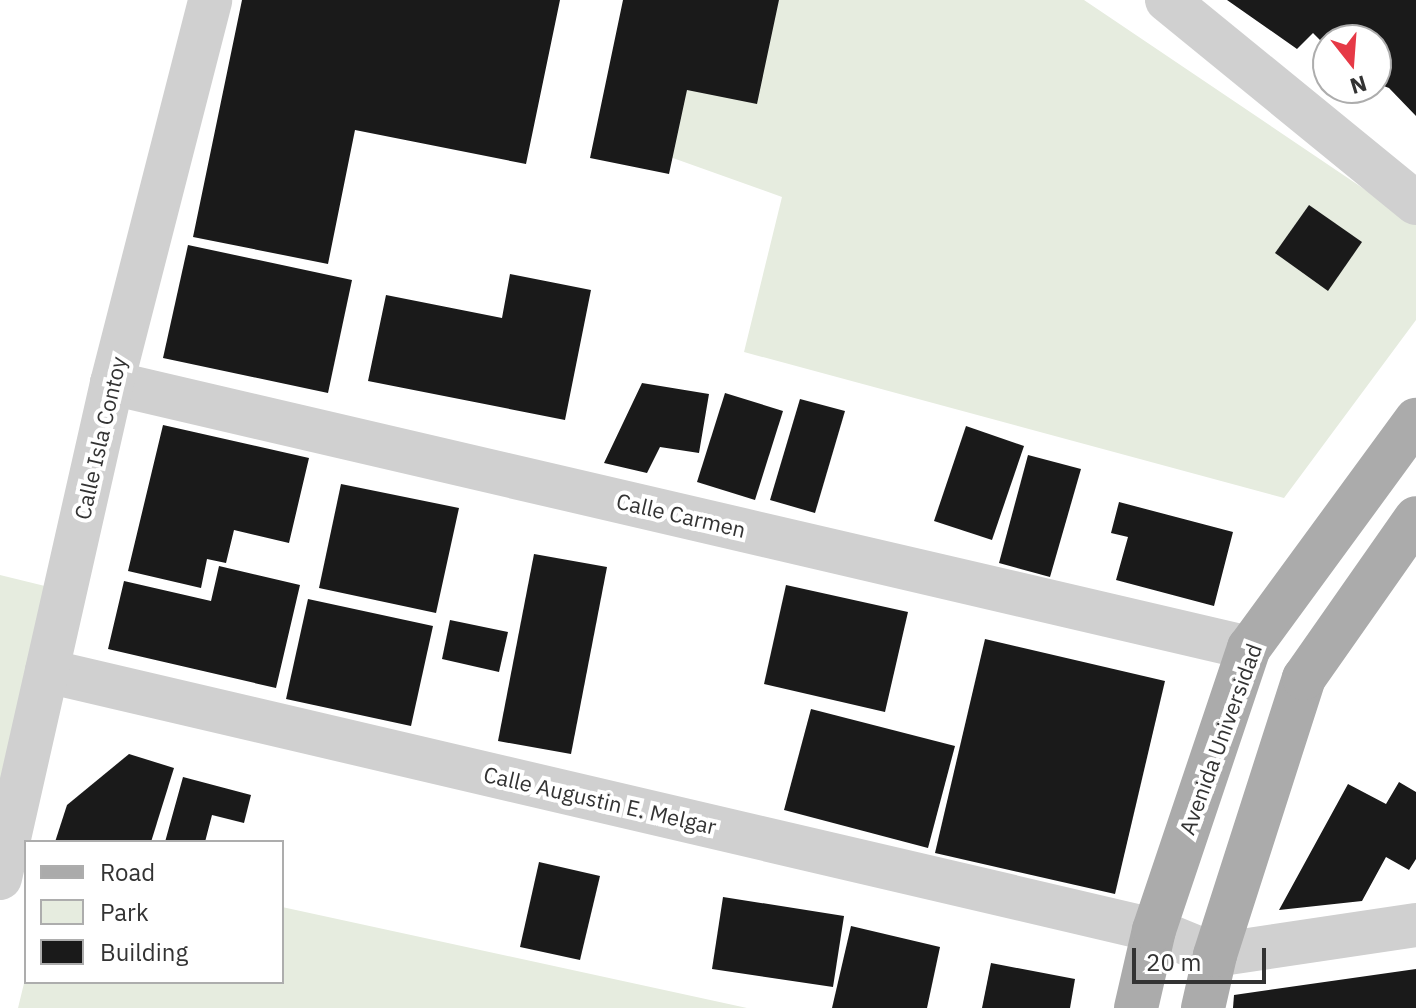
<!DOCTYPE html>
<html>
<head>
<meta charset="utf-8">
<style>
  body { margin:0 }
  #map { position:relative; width:1416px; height:1008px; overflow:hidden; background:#fff; font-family:"IBM Plex Sans",sans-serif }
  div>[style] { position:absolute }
  .green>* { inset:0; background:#e6ecdf }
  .building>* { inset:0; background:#1a1a1a }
  .minor>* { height:44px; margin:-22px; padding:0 22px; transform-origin:22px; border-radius:22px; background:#d0d0d0 }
  .major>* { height:44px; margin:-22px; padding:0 22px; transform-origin:22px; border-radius:22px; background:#ababab }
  span { translate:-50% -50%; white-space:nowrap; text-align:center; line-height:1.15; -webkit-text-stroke:8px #fff; paint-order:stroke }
  .street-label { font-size:22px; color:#333 }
  .legend { position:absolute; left:24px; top:840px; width:260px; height:144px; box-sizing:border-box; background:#fff; border:2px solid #adadad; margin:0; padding:10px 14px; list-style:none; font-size:24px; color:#333 }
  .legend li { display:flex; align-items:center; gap:16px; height:40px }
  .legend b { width:40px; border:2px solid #adadad }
  .north { position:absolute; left:1312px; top:24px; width:80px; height:80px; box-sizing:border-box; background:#fff; border:2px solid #adadad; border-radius:50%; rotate:163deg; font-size:22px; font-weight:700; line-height:32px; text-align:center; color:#333 }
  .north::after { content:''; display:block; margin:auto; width:28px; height:36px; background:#e63946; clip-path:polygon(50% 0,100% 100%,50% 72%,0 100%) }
  .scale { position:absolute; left:1132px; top:948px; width:134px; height:36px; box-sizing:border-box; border:4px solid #333; border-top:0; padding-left:10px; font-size:24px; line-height:28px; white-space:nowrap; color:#333; -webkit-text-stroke:6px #fff; paint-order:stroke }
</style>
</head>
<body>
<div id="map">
  <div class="green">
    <i style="clip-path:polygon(738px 0,1084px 0,1416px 224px,1416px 320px,1284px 498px,744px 352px,782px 197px,642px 147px)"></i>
    <i style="clip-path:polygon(0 575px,53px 588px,0 796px)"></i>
    <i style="clip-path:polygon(282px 907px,747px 1008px,18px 1008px,26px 975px,26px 982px,282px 982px)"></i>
  </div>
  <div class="building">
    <i style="clip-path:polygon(242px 0,560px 0,526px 164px,355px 130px,328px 264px,193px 237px)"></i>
    <i style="clip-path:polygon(623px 0,779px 0,757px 104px,687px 90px,669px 174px,590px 158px)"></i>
    <i style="clip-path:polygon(1227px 0,1416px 0,1416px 116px,1389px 88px,1376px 83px,1376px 40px,1328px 40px,1328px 48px,1313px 33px,1297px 49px)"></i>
    <i style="clip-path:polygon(1309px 205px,1362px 242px,1328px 291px,1275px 253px)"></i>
    <i style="clip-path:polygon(188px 245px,352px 280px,328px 393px,163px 358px)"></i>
    <i style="clip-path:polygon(510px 274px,591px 290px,565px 420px,368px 381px,386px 295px,502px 318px)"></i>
    <i style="clip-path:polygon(642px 383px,709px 394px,699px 453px,660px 447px,647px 473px,604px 463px)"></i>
    <i style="clip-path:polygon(725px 393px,783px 411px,755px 500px,697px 482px)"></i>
    <i style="clip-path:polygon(800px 399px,845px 411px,815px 513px,770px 500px)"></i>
    <i style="clip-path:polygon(163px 425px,309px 458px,289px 543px,234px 530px,226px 563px,207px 559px,201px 588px,128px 571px)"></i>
    <i style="clip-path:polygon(966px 426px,1024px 446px,992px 540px,934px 521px)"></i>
    <i style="clip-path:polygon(1028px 455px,1081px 469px,1050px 577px,999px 563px)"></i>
    <i style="clip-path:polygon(341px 484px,459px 508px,436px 613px,319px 588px)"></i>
    <i style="clip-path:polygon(1119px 502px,1233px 532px,1214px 606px,1116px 580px,1128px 537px,1111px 533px)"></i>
    <i style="clip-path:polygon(534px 554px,607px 567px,571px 754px,498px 741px)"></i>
    <i style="clip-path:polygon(219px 566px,300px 585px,276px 688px,108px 649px,124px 581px,211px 601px)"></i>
    <i style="clip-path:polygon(786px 585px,908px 612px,885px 712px,764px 684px)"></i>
    <i style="clip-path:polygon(308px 599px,433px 626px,411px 726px,286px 699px)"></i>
    <i style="clip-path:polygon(450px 620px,508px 632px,499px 672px,442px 659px)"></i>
    <i style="clip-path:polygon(985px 639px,1165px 681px,1115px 894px,935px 853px)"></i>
    <i style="clip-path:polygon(811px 709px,955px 746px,928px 848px,784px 810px)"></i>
    <i style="clip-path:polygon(129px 754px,174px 768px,151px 842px,55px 842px,67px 805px)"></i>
    <i style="clip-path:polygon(183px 777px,251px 795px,244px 823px,212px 815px,205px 842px,165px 842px)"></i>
    <i style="clip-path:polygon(1399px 782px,1416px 792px,1416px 859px,1409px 870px,1386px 857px,1362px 901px,1279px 910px,1348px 784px,1386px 804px)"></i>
    <i style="clip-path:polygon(539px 862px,600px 876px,580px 960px,520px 947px)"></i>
    <i style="clip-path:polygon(723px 897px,844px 916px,833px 987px,712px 969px)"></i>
    <i style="clip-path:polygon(851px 926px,940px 947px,927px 1008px,832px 1008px)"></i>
    <i style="clip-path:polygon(991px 963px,1075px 979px,1070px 1008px,982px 1008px)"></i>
    <i style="clip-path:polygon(1416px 969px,1416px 1008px,1233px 1008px,1234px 995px)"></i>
  </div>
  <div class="minor">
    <i style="left:1167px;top:0;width:321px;rotate:39.2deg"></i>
    <i style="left:112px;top:383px;width:1167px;rotate:13.12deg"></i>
    <i style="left:47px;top:671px;width:1137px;rotate:13.17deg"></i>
    <i style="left:1154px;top:930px;width:66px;rotate:22.3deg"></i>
    <i style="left:1215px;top:955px;width:203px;rotate:-8.5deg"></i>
    <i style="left:0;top:878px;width:508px;rotate:-77.25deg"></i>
    <i style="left:112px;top:383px;width:395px;rotate:-75.6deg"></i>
  </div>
  <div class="major">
    <i style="left:1136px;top:1008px;width:80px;rotate:-77deg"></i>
    <i style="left:1154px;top:930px;width:298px;rotate:-71.4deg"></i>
    <i style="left:1249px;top:648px;width:283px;rotate:-53.8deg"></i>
    <i style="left:1203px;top:1008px;width:54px;rotate:-77.2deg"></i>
    <i style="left:1215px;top:955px;width:291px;rotate:-72.2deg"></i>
    <i style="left:1304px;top:678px;width:195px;rotate:-55deg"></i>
  </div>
  <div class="street-label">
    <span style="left:100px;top:438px;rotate:-77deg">Calle Isla Contoy</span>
    <span style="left:681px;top:515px;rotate:13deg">Calle Carmen</span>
    <span style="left:1220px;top:739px;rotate:-70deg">Avenida Universidad</span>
    <span style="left:600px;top:800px;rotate:13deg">Calle Augustin E. Melgar</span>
  </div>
  <ul class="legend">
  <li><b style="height:10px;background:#ababab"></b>Road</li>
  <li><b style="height:22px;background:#e6ecdf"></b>Park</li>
  <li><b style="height:22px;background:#1a1a1a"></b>Building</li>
  </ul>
  <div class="north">N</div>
  <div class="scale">20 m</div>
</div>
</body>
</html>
